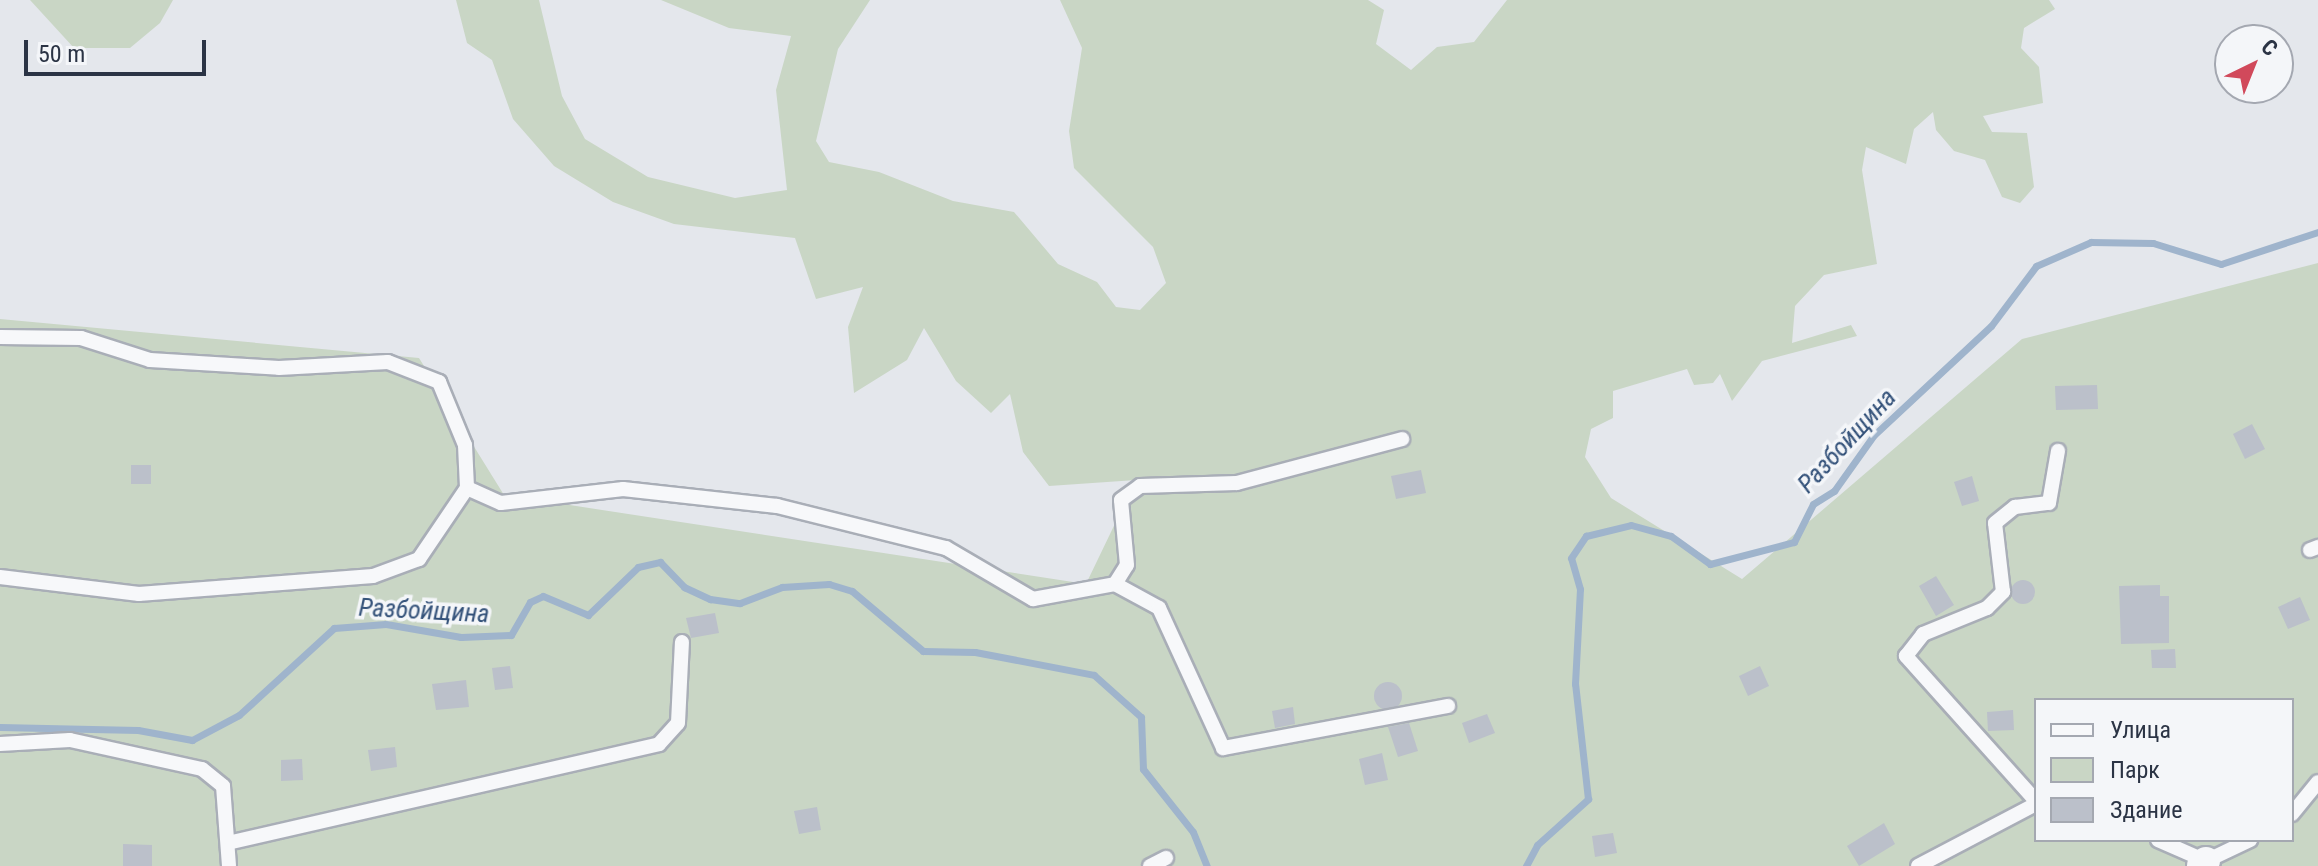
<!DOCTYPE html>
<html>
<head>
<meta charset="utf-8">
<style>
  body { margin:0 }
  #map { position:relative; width:2318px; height:866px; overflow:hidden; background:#e4e7ec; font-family:"Roboto Condensed",sans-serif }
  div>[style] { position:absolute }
  .green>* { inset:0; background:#c9d6c5 }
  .stream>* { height:7px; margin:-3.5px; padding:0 3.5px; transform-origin:3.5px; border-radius:3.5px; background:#9fb4cc }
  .building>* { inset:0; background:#bbc0ca }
  .round { border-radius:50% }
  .roads { filter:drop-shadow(2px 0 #a9aeb7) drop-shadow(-2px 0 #a9aeb7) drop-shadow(0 2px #a9aeb7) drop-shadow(0 -2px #a9aeb7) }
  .service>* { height:14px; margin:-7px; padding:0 7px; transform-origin:7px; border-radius:7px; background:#f7f8fa }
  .minor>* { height:28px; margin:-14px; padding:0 14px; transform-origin:14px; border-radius:14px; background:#f7f8fa }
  span { translate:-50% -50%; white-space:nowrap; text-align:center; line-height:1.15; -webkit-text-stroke:7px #f4f6f9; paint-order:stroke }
  .water-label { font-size:26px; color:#34527a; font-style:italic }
  .legend { position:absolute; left:2034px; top:698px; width:260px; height:144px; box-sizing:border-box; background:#f4f6f9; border:2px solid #a4a8b1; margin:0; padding:10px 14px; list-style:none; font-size:24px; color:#2b3445 }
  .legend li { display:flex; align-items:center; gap:16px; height:40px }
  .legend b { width:40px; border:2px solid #a4a8b1 }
  .north { position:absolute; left:2214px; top:24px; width:80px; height:80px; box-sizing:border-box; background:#f4f6f9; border:2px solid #a4a8b1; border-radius:50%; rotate:43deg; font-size:22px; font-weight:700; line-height:32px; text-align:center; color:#2b3445 }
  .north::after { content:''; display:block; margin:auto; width:28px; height:36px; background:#d1495b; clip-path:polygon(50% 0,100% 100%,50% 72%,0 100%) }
  .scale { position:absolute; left:24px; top:40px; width:182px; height:36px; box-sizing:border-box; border:4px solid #2b3445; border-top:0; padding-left:10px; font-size:24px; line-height:28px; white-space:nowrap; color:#2b3445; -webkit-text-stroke:6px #f4f6f9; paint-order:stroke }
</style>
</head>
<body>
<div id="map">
  <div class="green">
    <i style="clip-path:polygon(30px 0,173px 0,160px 23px,130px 48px,74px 48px)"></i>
    <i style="clip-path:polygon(evenodd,456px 0,539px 0,562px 96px,585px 139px,648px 177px,735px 198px,787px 190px,776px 90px,791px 36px,729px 28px,661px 0,870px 0,838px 49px,816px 141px,829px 162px,879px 172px,953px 201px,1014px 212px,1058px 264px,1097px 282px,1116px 307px,1140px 310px,1166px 283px,1153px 247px,1074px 168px,1069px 131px,1082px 48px,1060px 0,1368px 0,1384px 10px,1376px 44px,1411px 70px,1437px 47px,1474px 42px,1507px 0,2049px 0,2055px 9px,2024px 28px,2021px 48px,2039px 67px,2043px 103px,1983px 116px,1992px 132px,2027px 133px,2034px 187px,2020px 203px,2002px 197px,1985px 160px,1954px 151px,1936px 130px,1933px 112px,1914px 129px,1906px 164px,1866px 147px,1862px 170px,1877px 264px,1824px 275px,1795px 306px,1792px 343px,1851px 325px,1857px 336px,1762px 361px,1732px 401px,1720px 374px,1713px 383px,1694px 385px,1687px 369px,1613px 391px,1613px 418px,1591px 429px,1585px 457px,1611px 498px,1742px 579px,2022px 339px,2318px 263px,2318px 866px,0 866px,0 319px,419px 358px,504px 495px,1086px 584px,1136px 480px,1049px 486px,1023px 452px,1010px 394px,991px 413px,956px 381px,924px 328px,907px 360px,854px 393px,848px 327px,863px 287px,816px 299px,795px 238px,674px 224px,613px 202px,554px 166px,513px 119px,492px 60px,467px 43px,456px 0,2036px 700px,2292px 700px,2292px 840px,2036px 840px,2036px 700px)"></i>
  </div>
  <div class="stream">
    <i style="left:0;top:727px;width:138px;rotate:1.2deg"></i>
    <i style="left:138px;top:730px;width:55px;rotate:10.5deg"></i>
    <i style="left:192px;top:740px;width:53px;rotate:-28deg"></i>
    <i style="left:239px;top:715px;width:129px;rotate:-42.5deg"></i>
    <i style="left:334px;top:628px;width:52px;rotate:-4.4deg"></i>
    <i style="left:386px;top:624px;width:76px;rotate:9.8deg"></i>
    <i style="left:461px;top:637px;width:50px;rotate:-2.3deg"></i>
    <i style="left:511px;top:635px;width:38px;rotate:-60deg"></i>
    <i style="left:530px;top:602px;width:14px;rotate:-25deg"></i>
    <i style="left:543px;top:596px;width:49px;rotate:22.9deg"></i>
    <i style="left:588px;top:615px;width:69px;rotate:-43.8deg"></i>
    <i style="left:638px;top:567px;width:23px;rotate:-13deg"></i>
    <i style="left:660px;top:562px;width:35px;rotate:46deg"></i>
    <i style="left:684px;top:587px;width:29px;rotate:25deg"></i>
    <i style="left:710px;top:599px;width:30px;rotate:8deg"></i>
    <i style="left:740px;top:603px;width:45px;rotate:-20.9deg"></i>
    <i style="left:782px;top:587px;width:47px;rotate:-3.7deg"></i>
    <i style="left:829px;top:584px;width:24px;rotate:17deg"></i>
    <i style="left:852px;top:591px;width:93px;rotate:40.2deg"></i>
    <i style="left:923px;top:651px;width:52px;rotate:1.1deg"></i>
    <i style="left:975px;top:652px;width:121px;rotate:10.9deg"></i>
    <i style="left:1094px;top:675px;width:63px;rotate:41.8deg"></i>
    <i style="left:1141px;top:717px;width:52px;rotate:87.8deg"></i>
    <i style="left:1143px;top:769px;width:80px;rotate:51.6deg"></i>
    <i style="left:1193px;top:832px;width:37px;rotate:68deg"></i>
    <i style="left:1526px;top:866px;width:24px;rotate:-62deg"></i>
    <i style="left:1537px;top:845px;width:69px;rotate:-42deg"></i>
    <i style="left:1588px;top:799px;width:116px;rotate:-96.4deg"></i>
    <i style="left:1575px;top:684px;width:95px;rotate:-87deg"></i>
    <i style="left:1580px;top:589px;width:32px;rotate:-106deg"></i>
    <i style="left:1571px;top:558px;width:27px;rotate:-56deg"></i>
    <i style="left:1586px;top:536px;width:46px;rotate:-13.7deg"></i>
    <i style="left:1631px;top:525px;width:41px;rotate:15.4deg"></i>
    <i style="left:1671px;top:536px;width:48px;rotate:35.7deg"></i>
    <i style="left:1710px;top:564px;width:87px;rotate:-14.7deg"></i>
    <i style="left:1794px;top:542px;width:42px;rotate:-63.4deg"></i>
    <i style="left:1813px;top:504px;width:25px;rotate:-32deg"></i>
    <i style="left:1834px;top:491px;width:69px;rotate:-54.5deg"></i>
    <i style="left:1874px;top:435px;width:160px;rotate:-43deg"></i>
    <i style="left:1991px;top:326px;width:75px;rotate:-53.1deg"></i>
    <i style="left:2036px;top:266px;width:60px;rotate:-23.6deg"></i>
    <i style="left:2091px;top:242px;width:62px;rotate:0.9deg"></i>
    <i style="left:2153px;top:243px;width:71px;rotate:17.2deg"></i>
    <i style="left:2221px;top:264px;width:102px;rotate:-18.3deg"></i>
  </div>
  <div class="building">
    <i style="clip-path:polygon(2097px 385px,2098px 409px,2056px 410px,2055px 386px)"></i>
    <i style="clip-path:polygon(2252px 424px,2265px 449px,2245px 459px,2233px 434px)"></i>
    <i style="clip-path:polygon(131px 465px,151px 465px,151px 484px,131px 484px)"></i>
    <i style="clip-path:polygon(1421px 470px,1426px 493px,1396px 499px,1391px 476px)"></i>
    <i style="clip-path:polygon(1972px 476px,1979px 501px,1962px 506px,1954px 482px)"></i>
    <i style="clip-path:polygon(1936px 576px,1954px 605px,1936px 616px,1919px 586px)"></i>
    <i class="round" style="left:2011px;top:580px;width:24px;height:24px"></i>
    <i style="clip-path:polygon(2160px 585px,2160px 596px,2169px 596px,2169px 643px,2121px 644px,2119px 586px)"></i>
    <i style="clip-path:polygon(2300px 597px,2310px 620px,2288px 629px,2278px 607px)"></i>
    <i style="clip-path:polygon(715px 613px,719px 633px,691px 638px,686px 618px)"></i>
    <i style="clip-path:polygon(2175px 649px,2176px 668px,2152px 668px,2151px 650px)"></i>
    <i style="clip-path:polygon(510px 666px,513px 688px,495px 690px,492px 668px)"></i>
    <i style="clip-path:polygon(1760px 666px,1769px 686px,1748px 696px,1739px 676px)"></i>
    <i style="clip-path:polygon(466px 680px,469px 707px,436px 710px,432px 684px)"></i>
    <i class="round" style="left:1374px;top:682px;width:28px;height:28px"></i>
    <i style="clip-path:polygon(1293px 707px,1295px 724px,1275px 728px,1272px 711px)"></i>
    <i style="clip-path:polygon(2013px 710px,2014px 730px,1988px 731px,1987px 712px)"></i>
    <i style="clip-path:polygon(1487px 714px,1495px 733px,1469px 743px,1462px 723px)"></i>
    <i style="clip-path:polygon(1409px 723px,1418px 751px,1398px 757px,1388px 727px)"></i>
    <i style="clip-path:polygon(395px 747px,397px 767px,371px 771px,368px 750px)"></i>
    <i style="clip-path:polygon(1382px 753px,1388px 780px,1365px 785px,1359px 759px)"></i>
    <i style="clip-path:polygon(302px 759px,303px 780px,281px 781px,281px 760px)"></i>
    <i style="clip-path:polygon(817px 807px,821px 830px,799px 834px,794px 811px)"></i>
    <i style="clip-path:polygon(1884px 823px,1895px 844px,1859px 866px,1847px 846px)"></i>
    <i style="clip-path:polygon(1613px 833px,1617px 853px,1595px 857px,1592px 836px)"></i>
    <i style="clip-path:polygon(123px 844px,152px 845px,152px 866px,123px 866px)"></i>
  </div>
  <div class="roads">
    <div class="service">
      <i style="left:0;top:337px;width:81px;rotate:0.7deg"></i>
      <i style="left:81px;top:338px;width:72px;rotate:17.7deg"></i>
      <i style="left:150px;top:360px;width:129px;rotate:3.5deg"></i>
      <i style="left:279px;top:368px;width:109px;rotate:-3.2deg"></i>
      <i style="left:388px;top:362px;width:55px;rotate:21.4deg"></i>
      <i style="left:439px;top:382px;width:68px;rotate:67.6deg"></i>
      <i style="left:465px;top:445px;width:43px;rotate:87.3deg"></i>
      <i style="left:467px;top:488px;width:86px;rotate:124.1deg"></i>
      <i style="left:419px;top:559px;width:49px;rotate:159.7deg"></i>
      <i style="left:373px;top:576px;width:235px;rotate:175.6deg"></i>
      <i style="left:139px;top:594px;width:140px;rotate:-173deg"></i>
      <i style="left:467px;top:488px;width:37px;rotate:24deg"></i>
      <i style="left:501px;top:503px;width:123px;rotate:-6.5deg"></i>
      <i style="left:623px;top:489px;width:155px;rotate:6.3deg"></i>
      <i style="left:777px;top:506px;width:174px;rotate:14deg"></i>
      <i style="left:946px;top:548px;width:101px;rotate:30.4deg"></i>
      <i style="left:1033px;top:599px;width:83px;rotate:-10.4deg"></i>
      <i style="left:1115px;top:584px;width:50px;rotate:28.6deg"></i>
      <i style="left:1159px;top:608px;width:154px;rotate:65.4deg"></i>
      <i style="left:1223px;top:748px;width:229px;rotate:-10.6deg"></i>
      <i style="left:2310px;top:550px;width:9px;rotate:-21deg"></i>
      <i style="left:1115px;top:584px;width:22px;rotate:-58deg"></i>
      <i style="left:1127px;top:565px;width:65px;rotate:-95.3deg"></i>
      <i style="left:1121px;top:500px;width:24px;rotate:-36deg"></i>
      <i style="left:1140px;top:486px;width:97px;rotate:-1.8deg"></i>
      <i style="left:1237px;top:483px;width:171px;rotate:-14.9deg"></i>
      <i style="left:0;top:744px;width:70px;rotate:-3.3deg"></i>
      <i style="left:70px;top:740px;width:135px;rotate:12.4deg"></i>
      <i style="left:202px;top:769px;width:27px;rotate:39deg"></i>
      <i style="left:223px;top:786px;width:80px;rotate:85.7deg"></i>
      <i style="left:2036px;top:801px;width:195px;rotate:-131.9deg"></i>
      <i style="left:1906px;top:656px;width:28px;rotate:-52deg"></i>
      <i style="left:1923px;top:634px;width:69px;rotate:-22.1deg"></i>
      <i style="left:1987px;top:608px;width:23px;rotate:-45deg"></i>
      <i style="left:2003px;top:592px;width:69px;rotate:-96.6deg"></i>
      <i style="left:1995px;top:523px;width:26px;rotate:-39deg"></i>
      <i style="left:2015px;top:507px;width:34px;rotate:-7deg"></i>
      <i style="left:2049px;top:503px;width:53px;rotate:-80.2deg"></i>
      <i style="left:2292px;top:814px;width:41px;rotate:-50.9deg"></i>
      <i style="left:2158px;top:840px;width:52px;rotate:23.6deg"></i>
      <i style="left:2206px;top:861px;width:49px;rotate:-25.5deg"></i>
      <i style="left:232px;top:842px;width:438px;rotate:-12.9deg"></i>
      <i style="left:659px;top:744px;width:28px;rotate:-48deg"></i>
      <i style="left:678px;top:723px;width:81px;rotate:-87.2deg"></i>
      <i style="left:1150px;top:866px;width:18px;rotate:-27deg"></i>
      <i style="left:1918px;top:866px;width:133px;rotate:-27.7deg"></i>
    </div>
    <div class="minor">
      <i style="left:2201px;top:866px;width:7px;rotate:-45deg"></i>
    </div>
  </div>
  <div class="water-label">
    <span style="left:1847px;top:441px;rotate:-47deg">Разбойщина</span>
    <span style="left:424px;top:611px;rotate:3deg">Разбойщина</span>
  </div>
  <ul class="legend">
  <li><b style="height:10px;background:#f7f8fa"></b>Улица</li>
  <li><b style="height:22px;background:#c9d6c5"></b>Парк</li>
  <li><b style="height:22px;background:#bbc0ca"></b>Здание</li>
  </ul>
  <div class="north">С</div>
  <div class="scale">50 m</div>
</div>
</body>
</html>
